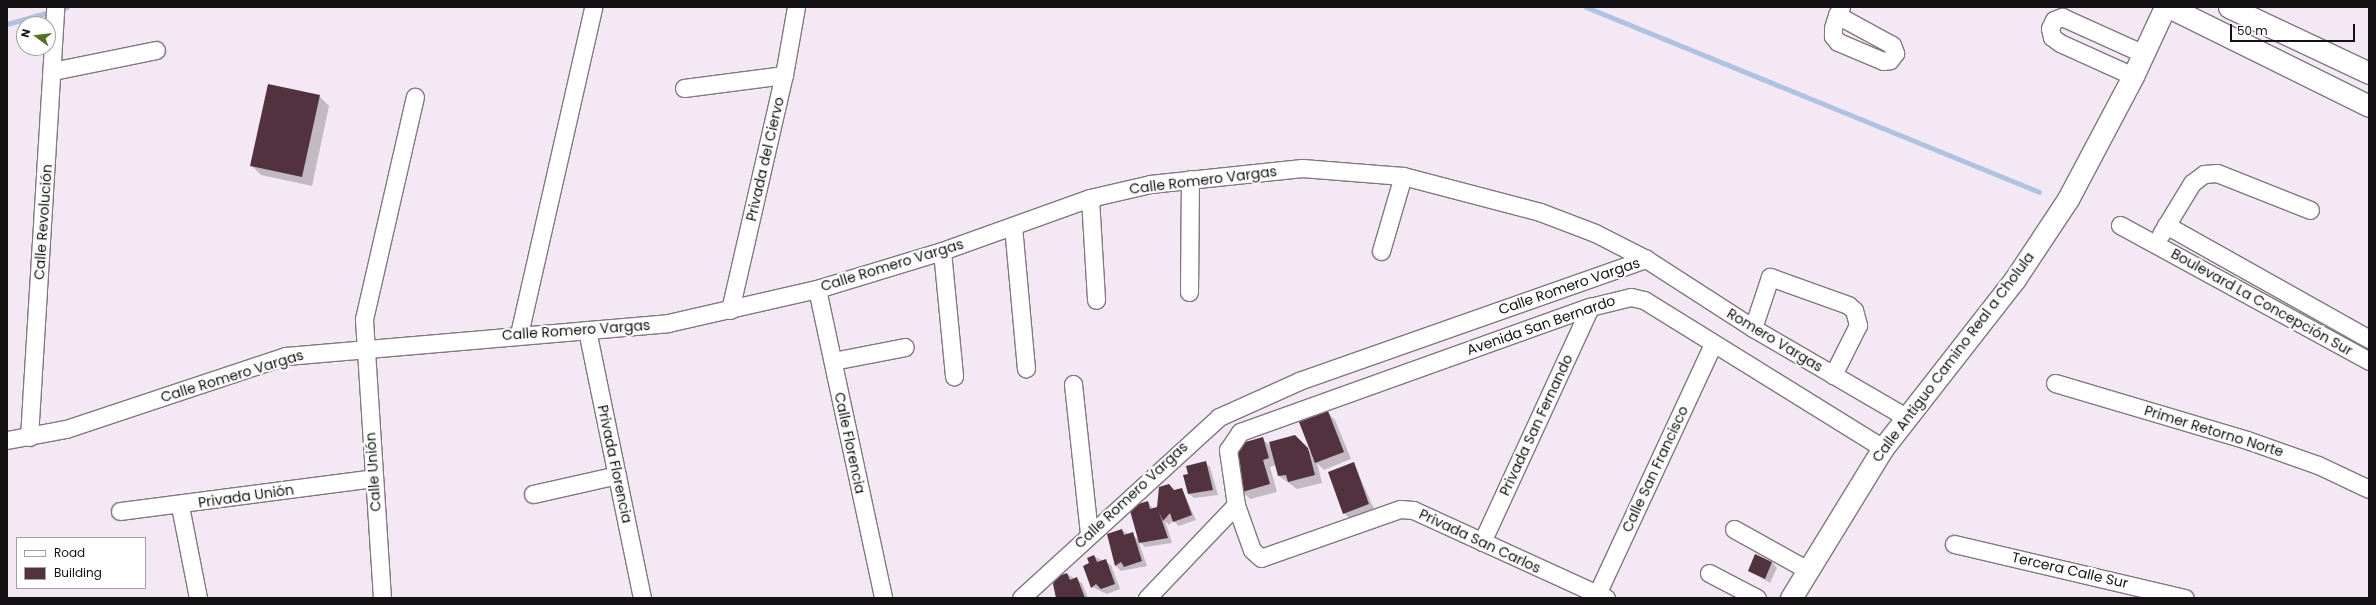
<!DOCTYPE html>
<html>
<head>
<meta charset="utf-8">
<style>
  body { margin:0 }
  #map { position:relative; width:2376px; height:605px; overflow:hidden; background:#f3e8f3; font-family:Poppins,sans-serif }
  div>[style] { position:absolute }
  .shadow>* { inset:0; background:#0003 }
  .stream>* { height:5px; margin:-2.5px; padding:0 2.5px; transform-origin:2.5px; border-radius:2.5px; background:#aec2e2 }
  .building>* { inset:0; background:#52323e }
  .roads { filter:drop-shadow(1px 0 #817882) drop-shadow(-1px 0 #817882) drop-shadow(0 1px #817882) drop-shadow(0 -1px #817882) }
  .minor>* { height:17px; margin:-8.5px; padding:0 8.5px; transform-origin:8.5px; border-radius:8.5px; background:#fff }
  .major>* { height:21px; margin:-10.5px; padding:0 10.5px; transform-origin:10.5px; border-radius:10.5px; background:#fff }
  span { translate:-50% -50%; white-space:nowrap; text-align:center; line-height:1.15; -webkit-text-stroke:4px #fff; paint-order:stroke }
  .street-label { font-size:14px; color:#141114 }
  .frame { position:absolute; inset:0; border:8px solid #141114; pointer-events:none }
  .legend { position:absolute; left:16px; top:537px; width:130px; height:52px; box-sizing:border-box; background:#fff; border:1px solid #a1a0a1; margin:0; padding:5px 7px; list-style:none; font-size:12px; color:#141114 }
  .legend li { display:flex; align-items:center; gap:8px; height:20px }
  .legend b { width:20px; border:1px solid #a1a0a1 }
  .north { position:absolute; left:16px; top:16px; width:40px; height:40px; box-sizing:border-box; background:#fff; border:1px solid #a1a0a1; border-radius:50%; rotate:285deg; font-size:11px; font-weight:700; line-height:16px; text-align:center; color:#141114 }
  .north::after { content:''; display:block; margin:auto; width:14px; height:18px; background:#577023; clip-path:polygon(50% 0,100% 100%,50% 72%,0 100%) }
  .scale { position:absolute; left:2230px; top:24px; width:125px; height:18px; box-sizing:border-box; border:2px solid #141114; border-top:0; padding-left:5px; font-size:12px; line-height:14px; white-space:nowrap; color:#141114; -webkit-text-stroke:3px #fff; paint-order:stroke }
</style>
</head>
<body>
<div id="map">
  <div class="shadow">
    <i style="clip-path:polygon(319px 96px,329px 106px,312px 186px,261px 175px,251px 165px)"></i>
    <i style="clip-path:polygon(1327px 412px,1335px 420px,1351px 459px,1324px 470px,1317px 463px,1322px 483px,1297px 489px,1279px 476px,1276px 465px,1270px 467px,1277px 492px,1250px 499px,1243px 492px,1263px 439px,1272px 448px,1295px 436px,1313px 455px)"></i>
    <i style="clip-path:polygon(1205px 462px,1210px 467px,1218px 495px,1194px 498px,1188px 493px)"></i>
    <i style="clip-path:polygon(1354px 464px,1374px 509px,1349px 518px,1344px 513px)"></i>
    <i style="clip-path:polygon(1182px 489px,1196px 520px,1179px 526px,1173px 521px,1169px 525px,1165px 521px,1172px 543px,1145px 547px,1138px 540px,1147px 566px,1121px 571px,1116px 566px,1108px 535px,1121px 530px,1140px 540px,1148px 502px,1153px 509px,1158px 508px)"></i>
    <i style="clip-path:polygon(1094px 556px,1111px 565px,1120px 589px,1107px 594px,1092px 587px,1090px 564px)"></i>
    <i style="clip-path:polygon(1772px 562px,1777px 568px,1770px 583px,1749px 571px)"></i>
    <i style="clip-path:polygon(1067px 574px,1082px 583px,1088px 598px,1059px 598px)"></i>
  </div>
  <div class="stream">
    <i style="left:1586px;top:7px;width:489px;rotate:22.2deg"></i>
    <i style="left:7px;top:24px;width:62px;rotate:-15.8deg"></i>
  </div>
  <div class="building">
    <i style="clip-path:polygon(268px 84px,320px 95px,302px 177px,250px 166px)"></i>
    <i style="clip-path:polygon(1328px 411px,1344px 452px,1315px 463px,1299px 422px)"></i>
    <i style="clip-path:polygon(1295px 435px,1308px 448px,1315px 475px,1288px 482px,1286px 475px,1278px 476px,1269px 442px)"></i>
    <i style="clip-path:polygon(1263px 437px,1269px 458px,1263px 460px,1270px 484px,1242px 492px,1235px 445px)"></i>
    <i style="clip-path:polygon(1206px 461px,1213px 490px,1188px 494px,1183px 475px,1188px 474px,1186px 466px)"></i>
    <i style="clip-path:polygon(1354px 462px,1369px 504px,1343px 514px,1328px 472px)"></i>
    <i style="clip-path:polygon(1169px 484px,1174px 490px,1182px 488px,1192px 515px,1173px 522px,1170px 513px,1163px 521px,1159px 512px,1168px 538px,1139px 543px,1129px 507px,1148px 501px,1150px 509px,1157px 507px,1159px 487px)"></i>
    <i style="clip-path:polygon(1122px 529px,1124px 535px,1133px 532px,1142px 561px,1124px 567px,1121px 562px,1115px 566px,1107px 534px)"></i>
    <i style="clip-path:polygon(1755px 554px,1772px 562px,1765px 579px,1748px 571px)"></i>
    <i style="clip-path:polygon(1094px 555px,1097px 562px,1106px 559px,1115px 584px,1101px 589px,1096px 584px,1091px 588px,1083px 566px,1089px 563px,1087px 558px)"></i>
    <i style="clip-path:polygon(1067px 573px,1070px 580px,1077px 577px,1085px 598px,1056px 598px,1053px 584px,1056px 577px)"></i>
  </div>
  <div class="roads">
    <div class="minor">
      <i style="left:1837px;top:15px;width:63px;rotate:28.6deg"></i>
      <i style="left:1892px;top:45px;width:9px;rotate:69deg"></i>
      <i style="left:1895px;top:53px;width:9px;rotate:126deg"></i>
      <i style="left:1890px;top:60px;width:7px;rotate:172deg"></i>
      <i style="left:1883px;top:61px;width:49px;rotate:-157.1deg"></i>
      <i style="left:1838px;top:42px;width:8px;rotate:-130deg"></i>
      <i style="left:1833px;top:36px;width:8px;rotate:-90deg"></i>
      <i style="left:1833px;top:28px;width:14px;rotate:-73deg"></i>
      <i style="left:1837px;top:15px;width:9px;rotate:-63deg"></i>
      <i style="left:53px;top:71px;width:105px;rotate:-11.5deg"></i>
      <i style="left:2133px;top:76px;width:80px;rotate:-155.7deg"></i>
      <i style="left:2060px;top:43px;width:10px;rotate:-143deg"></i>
      <i style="left:2052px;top:37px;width:9px;rotate:-103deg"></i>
      <i style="left:2050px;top:28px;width:9px;rotate:-63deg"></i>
      <i style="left:2054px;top:20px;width:9px;rotate:-21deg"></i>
      <i style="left:2062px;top:17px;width:90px;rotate:24.3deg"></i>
      <i style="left:684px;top:88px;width:101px;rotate:-7.4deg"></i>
      <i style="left:1090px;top:198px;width:102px;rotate:86.6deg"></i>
      <i style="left:2120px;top:225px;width:284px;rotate:28.6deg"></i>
      <i style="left:2166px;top:225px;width:233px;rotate:29.3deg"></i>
      <i style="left:1013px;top:226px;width:143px;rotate:84.8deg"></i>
      <i style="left:2161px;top:234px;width:60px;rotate:-58.7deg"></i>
      <i style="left:2192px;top:183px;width:15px;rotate:-37deg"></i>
      <i style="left:2204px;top:174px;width:13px;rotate:-4deg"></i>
      <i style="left:2217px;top:173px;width:100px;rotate:21.7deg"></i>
      <i style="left:942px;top:251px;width:126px;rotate:84.5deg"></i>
      <i style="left:1381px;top:251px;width:78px;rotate:-73.7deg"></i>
      <i style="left:817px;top:289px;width:316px;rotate:77.9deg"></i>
      <i style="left:1189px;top:292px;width:113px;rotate:-89.5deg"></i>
      <i style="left:730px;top:310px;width:241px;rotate:-77.1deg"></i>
      <i style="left:784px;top:75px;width:69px;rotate:-80deg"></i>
      <i style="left:1753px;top:328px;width:54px;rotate:-71.6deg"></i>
      <i style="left:1770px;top:277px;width:83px;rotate:19.7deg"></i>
      <i style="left:1848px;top:305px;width:8px;rotate:40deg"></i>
      <i style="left:1854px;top:310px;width:16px;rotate:75deg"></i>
      <i style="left:1858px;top:325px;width:56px;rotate:116.6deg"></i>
      <i style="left:587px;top:330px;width:274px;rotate:78.4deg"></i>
      <i style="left:519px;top:334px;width:335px;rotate:-77.2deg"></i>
      <i style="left:833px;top:361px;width:73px;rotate:-11deg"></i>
      <i style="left:2055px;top:383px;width:200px;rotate:16.5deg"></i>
      <i style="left:2247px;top:440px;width:75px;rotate:19.4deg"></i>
      <i style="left:2318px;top:465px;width:56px;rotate:25.2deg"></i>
      <i style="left:1073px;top:384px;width:150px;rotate:83.9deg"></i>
      <i style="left:29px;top:437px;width:431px;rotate:-86.5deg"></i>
      <i style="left:7px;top:440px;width:60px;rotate:-10.6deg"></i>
      <i style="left:66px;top:429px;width:232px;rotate:-18.4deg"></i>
      <i style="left:286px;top:356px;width:383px;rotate:-4.9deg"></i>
      <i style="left:668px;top:323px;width:153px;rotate:-12.9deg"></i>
      <i style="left:817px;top:289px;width:131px;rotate:-16.9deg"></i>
      <i style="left:942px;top:251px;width:157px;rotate:-19.7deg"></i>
      <i style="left:1090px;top:198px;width:62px;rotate:-13.1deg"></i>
      <i style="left:1150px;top:184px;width:153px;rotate:-6deg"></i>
      <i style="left:1302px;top:168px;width:101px;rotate:4.5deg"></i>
      <i style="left:1403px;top:176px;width:142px;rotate:14.7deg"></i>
      <i style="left:1540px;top:212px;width:59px;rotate:20.9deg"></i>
      <i style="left:1595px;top:233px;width:57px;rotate:27deg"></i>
      <i style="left:1646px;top:259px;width:127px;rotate:32.8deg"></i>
      <i style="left:1753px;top:328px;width:177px;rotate:30.2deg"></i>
      <i style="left:533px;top:494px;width:86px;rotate:-12.7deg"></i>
      <i style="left:180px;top:506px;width:94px;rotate:78.9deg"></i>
      <i style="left:120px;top:511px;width:255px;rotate:-7.4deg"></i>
      <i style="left:1734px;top:529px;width:82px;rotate:29.1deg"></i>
      <i style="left:1482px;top:542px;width:259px;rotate:-65.3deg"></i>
      <i style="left:1954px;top:544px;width:237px;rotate:13.2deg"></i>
      <i style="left:1709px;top:573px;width:54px;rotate:27.5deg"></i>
      <i style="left:1597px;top:594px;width:276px;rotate:-65.1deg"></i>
      <i style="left:382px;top:598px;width:280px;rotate:-93.7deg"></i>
      <i style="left:364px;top:319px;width:228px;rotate:-77.1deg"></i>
      <i style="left:1021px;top:598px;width:268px;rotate:-42.4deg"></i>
      <i style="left:1219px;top:417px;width:88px;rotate:-24.2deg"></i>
      <i style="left:1299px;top:381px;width:368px;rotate:-19.4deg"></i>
      <i style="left:1147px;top:598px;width:129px;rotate:-46.3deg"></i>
      <i style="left:1606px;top:598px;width:212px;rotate:-155.5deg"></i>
      <i style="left:1413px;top:510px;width:13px;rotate:-176deg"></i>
      <i style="left:1400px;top:509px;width:147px;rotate:160.6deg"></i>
      <i style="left:1261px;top:558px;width:12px;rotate:-138deg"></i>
      <i style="left:1252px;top:550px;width:48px;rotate:-109.6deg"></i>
      <i style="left:1236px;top:505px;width:56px;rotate:-98.3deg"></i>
      <i style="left:1228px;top:450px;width:22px;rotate:-56deg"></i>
      <i style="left:1240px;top:432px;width:372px;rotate:-19.7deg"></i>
      <i style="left:1590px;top:307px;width:42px;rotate:-13.7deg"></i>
      <i style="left:1631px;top:297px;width:13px;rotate:13deg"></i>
      <i style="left:1644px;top:300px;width:281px;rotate:31.8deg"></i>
    </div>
    <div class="major">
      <i style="left:2169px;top:7px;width:223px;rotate:26.3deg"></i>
      <i style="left:2229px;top:7px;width:155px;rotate:25.2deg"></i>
      <i style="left:1791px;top:598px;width:176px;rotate:-58.5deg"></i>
      <i style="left:1883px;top:448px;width:214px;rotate:-52deg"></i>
      <i style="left:2015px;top:279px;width:96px;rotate:-56.5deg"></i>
      <i style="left:2068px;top:199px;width:139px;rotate:-62.1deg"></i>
      <i style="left:2133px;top:76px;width:76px;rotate:-65.1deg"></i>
    </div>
  </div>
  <div class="street-label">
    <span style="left:765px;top:159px;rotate:-77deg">Privada del Ciervo</span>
    <span style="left:1203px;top:180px;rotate:-7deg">Calle Romero Vargas</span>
    <span style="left:43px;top:222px;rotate:-86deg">Calle Revolución</span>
    <span style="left:892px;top:265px;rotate:-17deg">Calle Romero Vargas</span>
    <span style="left:1569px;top:286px;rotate:-19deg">Calle Romero Vargas</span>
    <span style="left:2262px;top:302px;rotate:29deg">Boulevard La Concepción Sur</span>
    <span style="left:1541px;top:325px;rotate:-19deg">Avenida San Bernardo</span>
    <span style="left:576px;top:330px;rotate:-4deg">Calle Romero Vargas</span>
    <span style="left:1775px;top:340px;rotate:31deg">Romero Vargas</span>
    <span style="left:1953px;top:357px;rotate:-53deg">Calle Antiguo Camino Real a Cholula</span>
    <span style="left:232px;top:376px;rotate:-17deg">Calle Romero Vargas</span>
    <span style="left:1536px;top:425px;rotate:-65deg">Privada San Fernando</span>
    <span style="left:2214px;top:431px;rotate:17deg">Primer Retorno Norte</span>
    <span style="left:850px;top:443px;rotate:78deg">Calle Florencia</span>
    <span style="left:615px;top:464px;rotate:78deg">Privada Florencia</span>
    <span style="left:1655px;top:469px;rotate:-65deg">Calle San Francisco</span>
    <span style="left:373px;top:472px;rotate:-94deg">Calle Unión</span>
    <span style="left:1131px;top:495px;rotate:-43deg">Calle Romero Vargas</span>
    <span style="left:246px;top:496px;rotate:-8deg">Privada Unión</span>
    <span style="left:1480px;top:541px;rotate:25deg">Privada San Carlos</span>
    <span style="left:2070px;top:570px;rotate:13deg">Tercera Calle Sur</span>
  </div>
  <div class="frame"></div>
  <ul class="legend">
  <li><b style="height:5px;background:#fff"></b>Road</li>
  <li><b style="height:11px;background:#52323e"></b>Building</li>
  </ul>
  <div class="north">N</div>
  <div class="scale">50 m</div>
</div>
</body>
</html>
